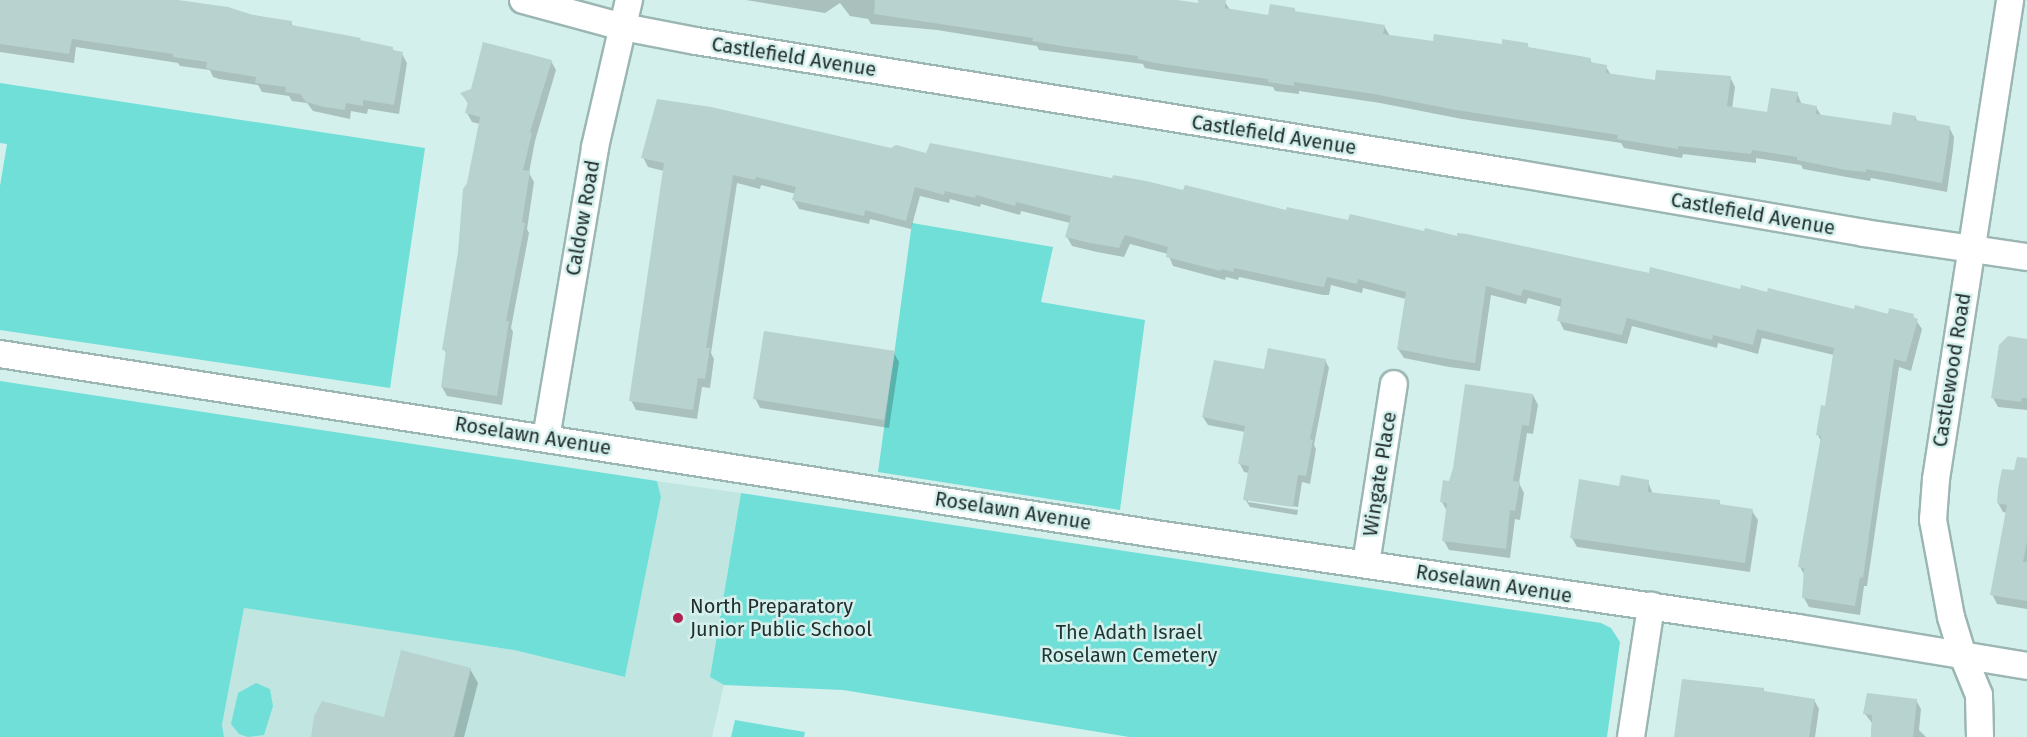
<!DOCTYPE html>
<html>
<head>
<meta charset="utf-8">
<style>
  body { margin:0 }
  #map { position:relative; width:2027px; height:737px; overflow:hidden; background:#d4f0ed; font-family:"Fira Sans",sans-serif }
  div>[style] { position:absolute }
  .built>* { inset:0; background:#c1e6e2 }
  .green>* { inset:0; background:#70dfd7 }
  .shadow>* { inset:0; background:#0003 }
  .building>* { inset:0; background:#b7d2cf }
  .roads { filter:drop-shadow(2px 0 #9bb6b3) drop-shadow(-2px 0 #9bb6b3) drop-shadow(0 2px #9bb6b3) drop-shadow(0 -2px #9bb6b3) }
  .street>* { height:26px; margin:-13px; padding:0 13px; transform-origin:13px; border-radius:13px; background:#fff }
  .dots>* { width:16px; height:16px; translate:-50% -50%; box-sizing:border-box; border:3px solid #d4f0ed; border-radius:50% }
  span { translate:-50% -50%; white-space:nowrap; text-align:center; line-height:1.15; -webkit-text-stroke:5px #d4f0ed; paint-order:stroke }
  .street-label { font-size:20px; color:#222d2c }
  .poi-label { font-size:20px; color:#222d2c }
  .left { translate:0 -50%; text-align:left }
  .park-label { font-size:20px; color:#1e3735 }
</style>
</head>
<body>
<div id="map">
  <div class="built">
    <i style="clip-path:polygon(657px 481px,741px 493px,710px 677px,724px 685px,712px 737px,224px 737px,222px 725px,244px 608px,514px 650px,625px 677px,661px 497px)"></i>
  </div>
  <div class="green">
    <i style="clip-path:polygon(0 83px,425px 148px,390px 388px,0 330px,0 186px,7px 144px,0 143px)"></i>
    <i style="clip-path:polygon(912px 223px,1053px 247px,1041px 302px,1145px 320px,1120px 510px,878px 472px)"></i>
    <i style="clip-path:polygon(0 381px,657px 481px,661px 497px,625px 677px,514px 650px,244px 608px,222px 725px,224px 737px,0 737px)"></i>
    <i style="clip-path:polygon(741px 493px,1601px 623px,1611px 628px,1620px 642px,1607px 737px,1129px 737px,843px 690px,724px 685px,710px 677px)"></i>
    <i style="clip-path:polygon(256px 683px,270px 689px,273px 706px,264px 735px,248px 737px,239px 734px,231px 724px,238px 693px)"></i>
    <i style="clip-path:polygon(735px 720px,805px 732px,804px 737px,731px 737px)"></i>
  </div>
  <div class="shadow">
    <i style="clip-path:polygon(0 0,169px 0,291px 22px,293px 27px,392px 48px,395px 52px,402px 54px,407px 63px,399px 114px,368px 109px,367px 114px,351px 111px,350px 119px,313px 111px,307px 103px,292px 101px,289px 96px,262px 92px,258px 85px,219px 79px,213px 77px,210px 70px,180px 66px,178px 63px,76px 47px,74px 63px,0 52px)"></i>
    <i style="clip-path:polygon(746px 0,1153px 0,1199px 5px,1200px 0,1212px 0,1225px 2px,1230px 10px,1269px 16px,1294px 9px,1296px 13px,1384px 26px,1390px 36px,1434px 43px,1527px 45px,1530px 49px,1590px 59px,1592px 64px,1606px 67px,1611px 75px,1656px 82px,1730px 77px,1735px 87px,1732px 109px,1768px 114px,1797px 93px,1802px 105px,1816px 107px,1822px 117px,1893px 127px,1915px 117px,1918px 122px,1949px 127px,1954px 137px,1953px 149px,1947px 192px,1871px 178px,1870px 181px,1852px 178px,1803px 169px,1801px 165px,1756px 158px,1756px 163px,1683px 154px,1682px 158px,1624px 148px,1621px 143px,1462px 119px,1380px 103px,1299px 91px,1299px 94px,1275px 91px,1273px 87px,1161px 71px,1145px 68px,1143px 64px,1039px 50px,1037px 46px,937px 30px,871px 24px,868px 19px,850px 16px,840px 3px,825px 13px)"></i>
    <i style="clip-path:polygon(551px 61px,556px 70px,535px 141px,529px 173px,534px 182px,527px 229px,529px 233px,511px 328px,513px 332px,502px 405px,447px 396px,442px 387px,447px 355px,444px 349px,480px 124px,472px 122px,467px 113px,469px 105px,462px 94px)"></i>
    <i style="clip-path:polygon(891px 149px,1458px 238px,1855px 311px,1913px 316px,1922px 329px,1911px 371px,1899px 367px,1867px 586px,1864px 586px,1860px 615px,1809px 607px,1804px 598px,1805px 576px,1800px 567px,1821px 441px,1818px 435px,1826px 408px,1834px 355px,1762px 338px,1758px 354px,1718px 343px,1717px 348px,1632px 326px,1627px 344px,1564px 330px,1559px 320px,1562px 307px,1528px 298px,1526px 304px,1491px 295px,1480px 371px,1449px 367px,1404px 358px,1398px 349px,1406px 299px,1363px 288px,1362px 293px,1331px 285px,1329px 295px,1323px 295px,1239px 277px,1238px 280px,1226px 277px,1225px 280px,1173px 266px,1168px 254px,1130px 244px,1124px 257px,1097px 252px,1072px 246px,1067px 237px,1070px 223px,1021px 211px,1020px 215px,981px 204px,980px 207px,950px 199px,949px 203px,920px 196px,911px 229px,870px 219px,869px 224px,799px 209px,794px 200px,796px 194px,761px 185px,760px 189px,737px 183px,711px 353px,714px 359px,710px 388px,702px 387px,697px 419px,636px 410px,631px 400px,664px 171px,648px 167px,643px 157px)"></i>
    <i style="clip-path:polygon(2027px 341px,2027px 410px,1998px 407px,1993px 398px)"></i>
    <i style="clip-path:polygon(894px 353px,899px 362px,889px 428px,760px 408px,755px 398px)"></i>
    <i style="clip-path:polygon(1325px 360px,1329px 368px,1314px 445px,1316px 449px,1310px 484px,1302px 482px,1298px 507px,1248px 499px,1248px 502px,1298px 510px,1297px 515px,1250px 507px,1245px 499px,1249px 473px,1244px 472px,1240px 464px,1245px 432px,1208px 425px,1203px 417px,1265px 370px)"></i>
    <i style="clip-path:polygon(1533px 395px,1538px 405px,1533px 434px,1527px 433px,1519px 483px,1524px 493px,1520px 520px,1515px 519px,1510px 558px,1449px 550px,1444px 541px,1447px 511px,1442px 502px,1450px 483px)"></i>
    <i style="clip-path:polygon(2027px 475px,2027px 609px,1997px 604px,1992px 594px,2007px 513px,2003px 512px,1998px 503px)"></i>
    <i style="clip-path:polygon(1648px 482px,1653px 494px,1719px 501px,1721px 506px,1752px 511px,1758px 520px,1750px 572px,1577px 547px,1572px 538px,1620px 487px)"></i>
    <i style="clip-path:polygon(470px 669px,478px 683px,464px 737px,313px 737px,385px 719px)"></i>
    <i style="clip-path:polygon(1763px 689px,1765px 693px,1814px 700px,1819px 709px,1815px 737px,1677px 737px)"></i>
    <i style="clip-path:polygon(1916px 700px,1921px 709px,1919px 730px,1926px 737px,1871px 737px,1872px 723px,1865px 714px)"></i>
  </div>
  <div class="building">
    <i style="clip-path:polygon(0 0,178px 0,228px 7px,253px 15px,292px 21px,291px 25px,361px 38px,360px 40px,393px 47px,393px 50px,403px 52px,394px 105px,363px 100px,363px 106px,346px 103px,345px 110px,324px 107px,306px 102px,300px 94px,285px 92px,286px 87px,255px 83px,256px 77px,213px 70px,206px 68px,207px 62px,173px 57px,173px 54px,72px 39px,69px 54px,0 44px)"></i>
    <i style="clip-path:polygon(875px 0,1177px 0,1198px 3px,1198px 0,1226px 0,1225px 8px,1268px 15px,1270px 4px,1295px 8px,1294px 11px,1385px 25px,1383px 34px,1433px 41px,1434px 34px,1502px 44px,1502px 39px,1528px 43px,1528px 47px,1591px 58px,1590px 62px,1607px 65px,1606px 73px,1655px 80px,1656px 70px,1731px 76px,1727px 106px,1767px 112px,1771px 88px,1798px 92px,1796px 102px,1817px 106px,1816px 114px,1891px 125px,1893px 112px,1916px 116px,1915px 120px,1950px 126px,1949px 139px,1942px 183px,1866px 169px,1866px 172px,1846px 170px,1797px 160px,1797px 157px,1752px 150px,1751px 154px,1678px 146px,1678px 149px,1617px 139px,1618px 135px,1456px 110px,1374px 94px,1294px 82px,1294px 86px,1268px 82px,1268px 79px,1155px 63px,1138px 59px,1138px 56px,1068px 47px,1032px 41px,1033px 38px,874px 14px)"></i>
    <i style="clip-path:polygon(483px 42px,552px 60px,530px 132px,532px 133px,523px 170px,530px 171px,522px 222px,525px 223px,506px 321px,509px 321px,497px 396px,441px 387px,446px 350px,442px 350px,458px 252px,463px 189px,467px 183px,480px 117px,465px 113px,468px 102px,460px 93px,471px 89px)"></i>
    <i style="clip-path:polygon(657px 99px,711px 107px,891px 148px,896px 145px,926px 153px,930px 143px,1112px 178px,1113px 175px,1146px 181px,1183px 190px,1185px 185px,1286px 210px,1287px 207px,1348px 220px,1350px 214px,1424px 231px,1425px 228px,1457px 236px,1457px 233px,1467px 234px,1649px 273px,1650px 267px,1740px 289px,1741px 285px,1767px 292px,1768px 288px,1854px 309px,1855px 305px,1888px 314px,1889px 308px,1914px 314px,1913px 317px,1918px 319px,1906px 362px,1894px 359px,1863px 578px,1860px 577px,1855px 606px,1802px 598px,1804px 568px,1798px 567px,1821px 436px,1816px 435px,1821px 405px,1825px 406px,1834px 348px,1757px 329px,1753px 345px,1713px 335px,1712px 340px,1627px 318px,1622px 335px,1557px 321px,1562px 299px,1523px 289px,1521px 296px,1486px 286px,1475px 363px,1443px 358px,1397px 349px,1406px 292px,1358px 279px,1357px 284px,1327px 277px,1324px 287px,1317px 286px,1234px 268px,1233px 272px,1221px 269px,1221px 271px,1166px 257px,1168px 247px,1125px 235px,1119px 248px,1090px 243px,1065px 237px,1071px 216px,1016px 202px,1015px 206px,976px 195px,975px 198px,945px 191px,944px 195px,915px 187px,906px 221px,865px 210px,864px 216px,792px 200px,796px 187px,756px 177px,755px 180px,733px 175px,706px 348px,710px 348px,705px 379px,698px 378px,693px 410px,629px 401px,664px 163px,641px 158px)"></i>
    <i style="clip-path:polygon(764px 331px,895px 351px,884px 420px,753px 399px)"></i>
    <i style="clip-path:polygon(2008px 336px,2027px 339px,2027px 398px,2022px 398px,2021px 402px,1991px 398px,1999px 345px)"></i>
    <i style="clip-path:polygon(1268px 348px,1326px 359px,1310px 439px,1313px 440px,1306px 476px,1298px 475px,1293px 507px,1243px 500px,1249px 466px,1238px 464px,1245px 426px,1202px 417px,1214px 360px,1264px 369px)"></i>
    <i style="clip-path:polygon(1465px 384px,1533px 394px,1529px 426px,1522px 425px,1513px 481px,1520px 482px,1515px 511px,1510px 510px,1506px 549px,1442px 541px,1447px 503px,1440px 502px,1443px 480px,1449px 481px,1453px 468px)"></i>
    <i style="clip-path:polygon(2017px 457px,2027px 458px,2027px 541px,2023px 562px,2027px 562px,2027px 601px,1990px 595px,2007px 505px,1997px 503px,1998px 489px,2002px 469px,2014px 470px)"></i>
    <i style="clip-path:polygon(1621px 475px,1649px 480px,1648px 492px,1720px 500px,1719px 504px,1753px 509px,1745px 563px,1570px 538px,1579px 479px,1619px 486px)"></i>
    <i style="clip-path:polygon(401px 650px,471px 668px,454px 737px,311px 737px,314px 716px,322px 701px,384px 717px)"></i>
    <i style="clip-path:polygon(1682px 679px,1764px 688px,1764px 691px,1815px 699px,1809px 737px,1674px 737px)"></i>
    <i style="clip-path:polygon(1867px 693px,1917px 699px,1913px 737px,1871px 737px,1872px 715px,1863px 714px)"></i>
  </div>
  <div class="roads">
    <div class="street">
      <i style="left:523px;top:0;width:104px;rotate:15.1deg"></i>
      <i style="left:623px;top:27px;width:74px;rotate:10.9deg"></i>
      <i style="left:696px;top:41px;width:829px;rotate:9.17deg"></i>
      <i style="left:1514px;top:173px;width:355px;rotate:9.7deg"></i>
      <i style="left:1864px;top:233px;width:165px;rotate:8.4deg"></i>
      <i style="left:0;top:354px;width:1170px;rotate:8.85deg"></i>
      <i style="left:1156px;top:534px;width:649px;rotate:8.33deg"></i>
      <i style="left:1798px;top:628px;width:232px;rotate:9.4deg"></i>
      <i style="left:546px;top:438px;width:295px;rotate:-80.4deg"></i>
      <i style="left:595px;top:147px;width:151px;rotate:-77deg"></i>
      <i style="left:1366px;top:564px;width:182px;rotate:-81.2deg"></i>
      <i style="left:1631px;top:737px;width:133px;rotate:-81.3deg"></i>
      <i style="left:1980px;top:737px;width:42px;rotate:-91.4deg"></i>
      <i style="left:1979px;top:695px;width:42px;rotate:-112.3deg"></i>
      <i style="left:1963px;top:656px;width:41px;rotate:-107.1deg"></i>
      <i style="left:1951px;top:617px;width:99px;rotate:-100.5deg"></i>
      <i style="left:1933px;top:520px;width:41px;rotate:-85.8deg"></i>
      <i style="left:1936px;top:479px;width:485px;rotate:-81.2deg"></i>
    </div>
  </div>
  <div class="dots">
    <i style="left:678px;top:618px;background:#b2214f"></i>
  </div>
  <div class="street-label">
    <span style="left:794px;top:57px;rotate:9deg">Castlefield Avenue</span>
    <span style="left:1274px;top:135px;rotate:9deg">Castlefield Avenue</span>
    <span style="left:1753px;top:214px;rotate:10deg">Castlefield Avenue</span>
    <span style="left:583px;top:218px;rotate:-80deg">Caldow Road</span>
    <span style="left:1952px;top:370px;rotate:-81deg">Castlewood Road</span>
    <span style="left:533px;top:436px;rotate:9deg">Roselawn Avenue</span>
    <span style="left:1380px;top:474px;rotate:-81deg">Wingate Place</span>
    <span style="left:1013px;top:511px;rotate:9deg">Roselawn Avenue</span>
    <span style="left:1494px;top:584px;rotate:9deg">Roselawn Avenue</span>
  </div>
  <div class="poi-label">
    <span class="left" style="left:690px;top:618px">North Preparatory<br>Junior Public School</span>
  </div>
  <div class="park-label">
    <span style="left:1129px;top:644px">The Adath Israel<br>Roselawn Cemetery</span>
  </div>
</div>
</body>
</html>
